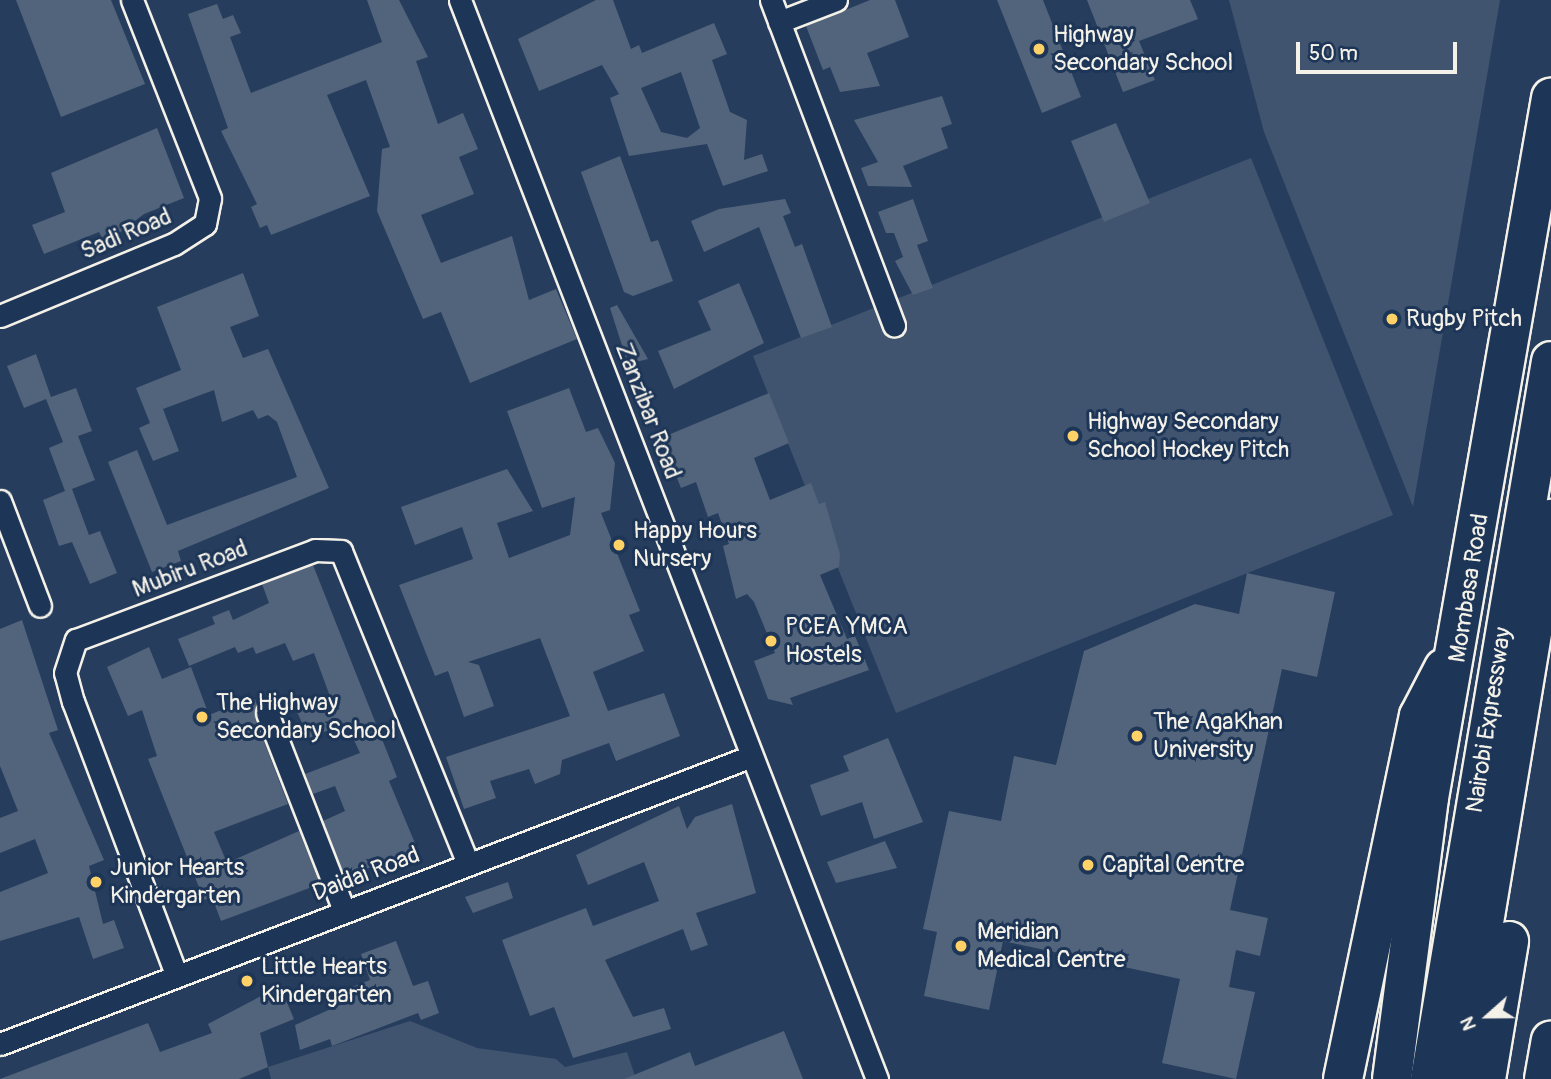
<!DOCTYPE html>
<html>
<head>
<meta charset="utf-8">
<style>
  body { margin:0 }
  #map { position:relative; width:1551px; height:1079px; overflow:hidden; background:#263d5d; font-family:Pangolin,sans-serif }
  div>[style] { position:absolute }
  .green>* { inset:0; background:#40546f }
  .building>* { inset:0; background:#52647b }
  .roads { filter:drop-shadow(2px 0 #f4f1e8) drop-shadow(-2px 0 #f4f1e8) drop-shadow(0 2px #f4f1e8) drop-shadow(0 -2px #f4f1e8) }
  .street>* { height:21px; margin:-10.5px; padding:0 10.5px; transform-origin:10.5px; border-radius:10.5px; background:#1d3557 }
  .highway>* { height:38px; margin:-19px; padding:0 19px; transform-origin:19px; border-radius:19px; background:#1d3557 }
  .dots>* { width:19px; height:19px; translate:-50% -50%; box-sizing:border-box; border:4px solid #1d3557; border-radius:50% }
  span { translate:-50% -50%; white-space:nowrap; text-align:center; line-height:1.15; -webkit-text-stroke:6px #1d3557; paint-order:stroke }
  .poi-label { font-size:24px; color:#f4f1e8 }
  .left { translate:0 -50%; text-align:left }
  .street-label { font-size:24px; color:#f4f1e8 }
  .north { position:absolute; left:1453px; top:981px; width:70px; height:70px; -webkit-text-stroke:5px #1d3557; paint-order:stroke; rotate:249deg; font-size:19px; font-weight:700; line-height:28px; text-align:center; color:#f4f1e8 }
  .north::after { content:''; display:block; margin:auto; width:24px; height:32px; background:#f4f1e8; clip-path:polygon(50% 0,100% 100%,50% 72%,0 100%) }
  .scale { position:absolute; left:1296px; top:42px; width:161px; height:32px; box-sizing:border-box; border:4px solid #f4f1e8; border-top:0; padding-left:9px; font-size:21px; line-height:24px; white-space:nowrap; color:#f4f1e8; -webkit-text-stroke:5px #1d3557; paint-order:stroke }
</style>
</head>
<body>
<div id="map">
  <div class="green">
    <i style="clip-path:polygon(1229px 0,1500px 0,1413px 507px,1264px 132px)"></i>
    <i style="clip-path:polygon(1251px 158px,1393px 515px,896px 713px,753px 356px)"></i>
    <i style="clip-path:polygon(410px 1021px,477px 1048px,556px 1059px,565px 1067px,627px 1052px,636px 1079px,271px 1079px,268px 1067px)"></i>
  </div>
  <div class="building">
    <i style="clip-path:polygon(16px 0,111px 0,145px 84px,61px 117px)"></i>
    <i style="clip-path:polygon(367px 0,399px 0,428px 57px,416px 61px,438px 124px,463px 113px,478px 149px,459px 157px,474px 194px,421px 215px,441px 263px,512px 236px,529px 300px,556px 289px,577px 339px,470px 383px,441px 312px,423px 319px,377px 211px,382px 149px,390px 147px,366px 80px,327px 95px,370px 196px,271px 235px,267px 225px,260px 228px,251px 207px,257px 204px,221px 131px,228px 128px,188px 14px,217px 4px,223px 19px,233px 15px,241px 33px,230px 37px,251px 93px,382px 42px)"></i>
    <i style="clip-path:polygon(evenodd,596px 0,613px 0,631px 49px,639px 45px,642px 53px,714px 23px,727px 54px,712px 60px,730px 112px,747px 120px,744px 160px,762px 154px,768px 171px,723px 186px,707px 144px,629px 156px,610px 98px,619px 94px,602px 65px,539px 91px,518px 39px,596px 0,681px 72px,700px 128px,687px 138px,661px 132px,641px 88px,681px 72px)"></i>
    <i style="clip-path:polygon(870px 0,895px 0,909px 37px,867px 53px,880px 86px,840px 92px,830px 67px,823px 70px,806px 26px)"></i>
    <i style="clip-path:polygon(997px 0,1043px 0,1081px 97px,1042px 113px)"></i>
    <i style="clip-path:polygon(1087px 0,1190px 0,1198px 19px,1139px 41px,1155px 80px,1123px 92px)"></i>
    <i style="clip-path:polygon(942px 96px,952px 124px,941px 128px,948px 148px,903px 166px,912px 187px,868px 186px,861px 168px,878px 162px,854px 120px)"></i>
    <i style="clip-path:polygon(1116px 123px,1150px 203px,1104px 222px,1071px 141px)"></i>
    <i style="clip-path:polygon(157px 128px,184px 198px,144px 214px,105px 244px,99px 232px,44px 254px,32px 225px,65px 212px,51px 173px)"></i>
    <i style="clip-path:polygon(620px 156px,651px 242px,658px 240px,673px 281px,633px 296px,624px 292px,581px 172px)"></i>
    <i style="clip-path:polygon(785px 199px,791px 213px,783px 216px,795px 247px,802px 244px,832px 327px,801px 338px,759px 227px,704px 252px,691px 221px,719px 209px)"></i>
    <i style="clip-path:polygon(913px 199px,928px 241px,917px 245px,933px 288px,913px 295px,895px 261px,903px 257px,894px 233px,886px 233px,878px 212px)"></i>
    <i style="clip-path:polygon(243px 273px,259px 316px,230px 327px,243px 358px,268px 349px,329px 488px,178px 551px,181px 561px,152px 572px,108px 462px,137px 450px,167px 525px,297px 477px,277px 422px,268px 415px,258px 419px,253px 410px,222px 422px,214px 390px,163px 409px,179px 451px,153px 461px,139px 428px,150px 423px,136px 388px,181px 370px,157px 307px)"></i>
    <i style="clip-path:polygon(739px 283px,764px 343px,674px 389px,658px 351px,711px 330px,698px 301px)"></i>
    <i style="clip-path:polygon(617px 305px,648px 359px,628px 364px,610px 308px)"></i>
    <i style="clip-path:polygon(36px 354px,51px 397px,76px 388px,92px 431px,78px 436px,95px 480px,72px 489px,89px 535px,100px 531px,117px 573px,90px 584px,72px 542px,59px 546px,43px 500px,65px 491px,49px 448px,63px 442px,46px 399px,24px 408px,7px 366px)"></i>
    <i style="clip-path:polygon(569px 388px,586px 432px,598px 428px,615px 463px,610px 510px,601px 513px,640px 611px,629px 615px,644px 651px,593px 672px,608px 711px,664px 693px,680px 736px,616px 761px,609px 743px,562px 760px,560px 774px,535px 784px,529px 769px,490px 781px,496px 798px,464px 809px,446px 757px,570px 716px,540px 638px,468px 662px,479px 665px,494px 706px,464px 717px,448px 671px,435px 676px,399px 585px,473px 559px,462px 527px,415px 545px,401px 507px,507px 469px,533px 511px,497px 523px,509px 558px,570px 535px,575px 497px,542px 508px,507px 411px)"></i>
    <i style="clip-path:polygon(769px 393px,789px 443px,754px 458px,770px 500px,811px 483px,819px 504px,825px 502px,840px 554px,839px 567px,820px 575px,847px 639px,855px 636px,869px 670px,790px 698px,793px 705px,768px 699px,754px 661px,775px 653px,754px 602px,747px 594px,736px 599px,723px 546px,729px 544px,718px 513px,708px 517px,696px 482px,681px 488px,661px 438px)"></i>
    <i style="clip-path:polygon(313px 565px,397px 777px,389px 781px,417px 848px,352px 875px,344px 874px,323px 821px,345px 811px,335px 786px,313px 794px,305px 774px,360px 753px,346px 723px,309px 738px,297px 712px,331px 699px,314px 653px,293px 661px,285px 643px,256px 654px,253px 647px,238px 653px,235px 647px,189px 666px,178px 639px,215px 624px,212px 617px,229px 610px,233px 620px,269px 603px,262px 584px)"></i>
    <i style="clip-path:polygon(1247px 573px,1335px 592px,1317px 677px,1282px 669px,1230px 910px,1268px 918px,1260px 956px,1236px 950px,1229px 987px,1255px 992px,1236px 1079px,1162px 1063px,1180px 979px,1003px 941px,989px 1010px,924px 996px,937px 932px,923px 929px,949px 811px,1001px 821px,1014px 756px,1056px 765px,1084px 651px,1195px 604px,1239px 614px)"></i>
    <i style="clip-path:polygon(22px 620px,58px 730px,49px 733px,104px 860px,89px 866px,103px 924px,114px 920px,124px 948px,93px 959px,79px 917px,0 941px,0 892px,48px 873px,35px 839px,0 853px,0 818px,18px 811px,0 766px,0 629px)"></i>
    <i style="clip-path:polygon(149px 647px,162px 679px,191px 667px,209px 715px,254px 697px,257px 705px,255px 718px,288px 804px,214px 832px,227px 863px,299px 831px,320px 884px,221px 921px,212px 897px,204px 900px,148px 759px,157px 756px,142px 710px,128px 716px,107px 667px)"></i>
    <i style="clip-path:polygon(888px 738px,923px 822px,874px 839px,862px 802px,821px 816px,810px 785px,849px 771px,843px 756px)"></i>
    <i style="clip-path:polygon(732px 804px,756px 893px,696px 913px,708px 945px,691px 951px,683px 929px,605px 960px,633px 1017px,664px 1008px,671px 1029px,573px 1058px,554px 1007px,530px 1016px,502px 940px,586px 908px,593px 926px,659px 901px,644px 862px,588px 885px,576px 855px,679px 806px,687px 829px,695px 817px)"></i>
    <i style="clip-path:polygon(885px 841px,897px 868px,836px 883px,827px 862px)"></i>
    <i style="clip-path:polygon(508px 882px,513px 898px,473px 913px,465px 897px)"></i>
    <i style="clip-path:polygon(396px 941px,413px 986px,428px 981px,439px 1013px,421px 1020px,418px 1013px,332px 1046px,330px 1039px,300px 1050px,295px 1025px,351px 1000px,347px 989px,370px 980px,361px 954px)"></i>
    <i style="clip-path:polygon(280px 986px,294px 1019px,260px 1033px,268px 1067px,239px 1079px,0 1079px,148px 1023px,160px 1052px,212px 1033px,208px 1024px)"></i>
    <i style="clip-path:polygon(784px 1031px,803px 1079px,624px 1079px,690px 1052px,695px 1066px)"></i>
  </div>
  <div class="roads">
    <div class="street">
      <i style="left:460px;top:0;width:1157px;rotate:68.87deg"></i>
      <i style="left:771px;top:0;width:348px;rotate:69.3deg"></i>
      <i style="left:779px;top:22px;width:61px;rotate:-21.1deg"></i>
      <i style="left:0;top:316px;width:188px;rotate:-22.5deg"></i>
      <i style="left:174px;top:244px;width:37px;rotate:-33deg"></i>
      <i style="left:205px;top:224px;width:26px;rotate:-79deg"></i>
      <i style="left:210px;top:198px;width:213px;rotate:-111.5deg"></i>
      <i style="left:0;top:501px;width:112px;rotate:69.1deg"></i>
      <i style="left:267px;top:713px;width:212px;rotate:68.7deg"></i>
      <i style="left:176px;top:974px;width:291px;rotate:-110.7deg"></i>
      <i style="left:73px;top:702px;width:30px;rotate:-105deg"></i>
      <i style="left:65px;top:673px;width:35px;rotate:-72deg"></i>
      <i style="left:76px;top:640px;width:255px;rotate:-20.6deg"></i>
      <i style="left:315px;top:550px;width:26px;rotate:2deg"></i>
      <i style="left:341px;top:551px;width:338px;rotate:67.9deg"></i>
      <i style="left:0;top:1044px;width:805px;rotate:-20.96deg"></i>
    </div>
    <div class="highway">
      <i style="left:1343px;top:1079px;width:371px;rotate:-78.2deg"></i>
      <i style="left:1419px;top:716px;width:54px;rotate:-62.5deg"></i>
      <i style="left:1392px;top:1079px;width:283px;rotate:-82.5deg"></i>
      <i style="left:1429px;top:798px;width:711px;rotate:-80.11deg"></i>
      <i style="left:1430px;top:1079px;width:728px;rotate:-80.43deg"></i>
      <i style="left:1458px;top:1079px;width:568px;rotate:-80.57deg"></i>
      <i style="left:1486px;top:1079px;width:140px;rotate:-80.5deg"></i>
      <i style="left:1544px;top:1079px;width:39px;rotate:-80deg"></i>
    </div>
  </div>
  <div class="dots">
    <i style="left:1039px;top:49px;background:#ffd166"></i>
    <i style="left:1392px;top:319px;background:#ffd166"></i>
    <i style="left:1073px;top:436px;background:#ffd166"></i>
    <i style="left:619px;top:545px;background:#ffd166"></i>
    <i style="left:771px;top:641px;background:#ffd166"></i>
    <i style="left:202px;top:717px;background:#ffd166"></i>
    <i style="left:1137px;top:736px;background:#ffd166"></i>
    <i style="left:1088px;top:865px;background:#ffd166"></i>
    <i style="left:96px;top:882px;background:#ffd166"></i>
    <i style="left:961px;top:946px;background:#ffd166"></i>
    <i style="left:247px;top:981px;background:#ffd166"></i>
  </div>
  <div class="poi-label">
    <span class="left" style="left:1053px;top:49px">Highway<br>Secondary School</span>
    <span class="left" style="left:1406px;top:319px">Rugby Pitch</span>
    <span class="left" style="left:1087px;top:436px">Highway Secondary<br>School Hockey Pitch</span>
    <span class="left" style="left:633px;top:545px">Happy Hours<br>Nursery</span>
    <span class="left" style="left:785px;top:641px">PCEA YMCA<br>Hostels</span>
    <span class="left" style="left:216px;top:717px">The Highway<br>Secondary School</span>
    <span class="left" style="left:1153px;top:736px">The AgaKhan<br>University</span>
    <span class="left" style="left:1102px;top:865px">Capital Centre</span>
    <span class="left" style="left:110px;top:882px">Junior Hearts<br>Kindergarten</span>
    <span class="left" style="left:977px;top:946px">Meridian<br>Medical Centre</span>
    <span class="left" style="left:261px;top:981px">Little Hearts<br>Kindergarten</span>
  </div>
  <div class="street-label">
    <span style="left:126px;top:234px;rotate:-23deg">Sadi Road</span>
    <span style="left:648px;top:411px;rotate:69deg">Zanzibar Road</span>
    <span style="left:190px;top:569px;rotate:-21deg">Mubiru Road</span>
    <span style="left:1469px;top:588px;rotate:-81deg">Mombasa Road</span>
    <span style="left:1489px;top:720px;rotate:-81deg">Nairobi Expressway</span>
    <span style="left:366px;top:874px;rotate:-21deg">Daidai Road</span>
  </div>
  <div class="north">N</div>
  <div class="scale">50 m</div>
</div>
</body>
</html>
